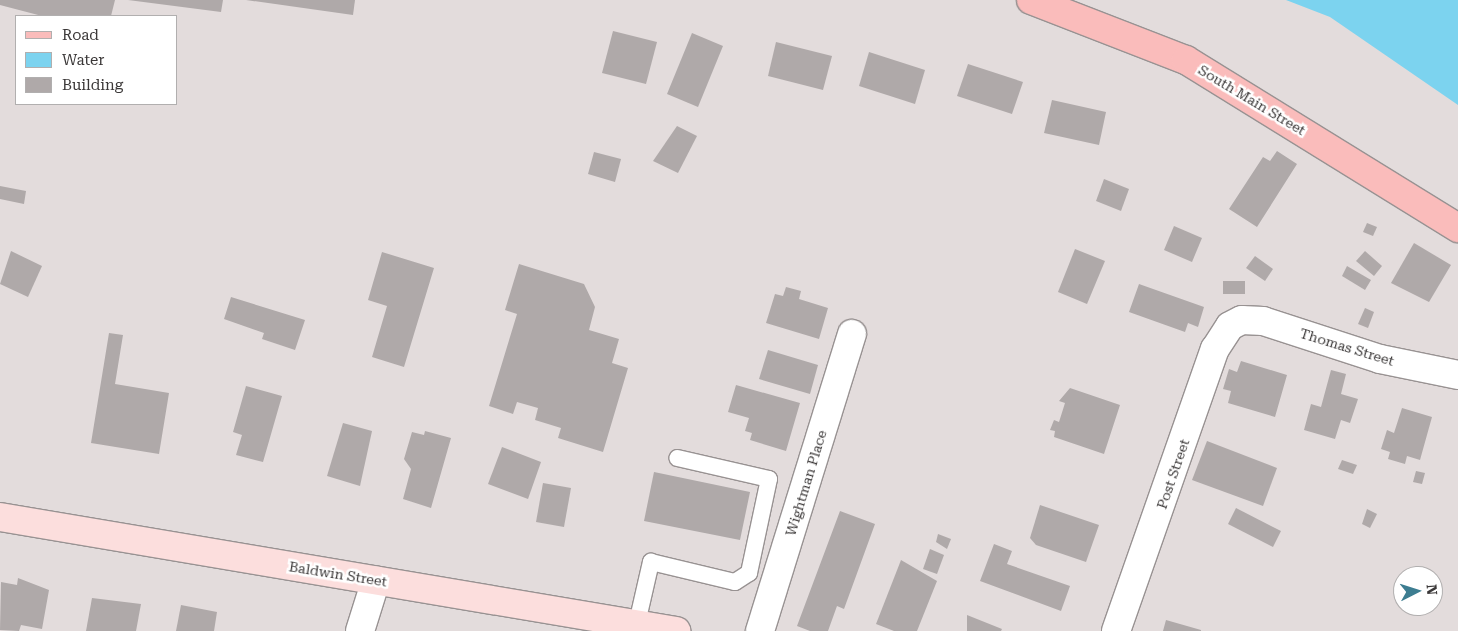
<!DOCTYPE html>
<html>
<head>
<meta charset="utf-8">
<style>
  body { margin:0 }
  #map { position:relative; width:1458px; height:631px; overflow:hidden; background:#e3dcdc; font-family:"Roboto Serif",serif }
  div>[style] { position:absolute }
  .water>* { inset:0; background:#7cd3ef }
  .building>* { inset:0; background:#afa9a9 }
  .roads { filter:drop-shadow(1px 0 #989292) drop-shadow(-1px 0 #989292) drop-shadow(0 1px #989292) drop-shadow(0 -1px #989292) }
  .lane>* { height:16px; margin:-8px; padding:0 8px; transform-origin:8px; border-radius:8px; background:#fff }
  .street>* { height:28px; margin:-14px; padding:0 14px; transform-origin:14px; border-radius:14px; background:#fff }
  .secondary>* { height:28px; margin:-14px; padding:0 14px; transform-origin:14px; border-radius:14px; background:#fcdedd }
  .primary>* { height:28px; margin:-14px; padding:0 14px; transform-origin:14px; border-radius:14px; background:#fabcbb }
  span { translate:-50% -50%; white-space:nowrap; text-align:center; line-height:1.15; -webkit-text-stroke:5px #fff; paint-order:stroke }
  .street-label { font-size:14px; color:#3b3838 }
  .legend { position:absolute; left:15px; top:15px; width:162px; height:90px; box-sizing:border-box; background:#fff; border:1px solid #b1afaf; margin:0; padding:6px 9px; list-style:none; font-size:15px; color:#3b3838 }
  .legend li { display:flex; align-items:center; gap:10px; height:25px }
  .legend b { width:25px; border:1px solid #b1afaf }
  .north { position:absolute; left:1393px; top:566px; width:50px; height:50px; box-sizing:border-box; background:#fff; border:1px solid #b1afaf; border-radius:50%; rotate:85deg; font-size:14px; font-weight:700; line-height:20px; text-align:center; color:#3b3838 }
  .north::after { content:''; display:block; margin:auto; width:18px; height:22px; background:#3d7d91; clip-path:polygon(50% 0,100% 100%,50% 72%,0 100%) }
</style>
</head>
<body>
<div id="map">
  <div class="water">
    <i style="clip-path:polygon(1286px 0,1458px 0,1458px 105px,1330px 17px)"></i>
  </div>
  <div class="building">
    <i style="clip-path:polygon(0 0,115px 0,111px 16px,42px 16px,0 5px)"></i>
    <i style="clip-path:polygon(128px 0,223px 0,221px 12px)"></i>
    <i style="clip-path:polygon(246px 0,355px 0,353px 15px)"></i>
    <i style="clip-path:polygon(613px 31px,657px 42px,646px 84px,602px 73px)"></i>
    <i style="clip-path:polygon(692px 33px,723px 46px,698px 107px,667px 94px)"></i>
    <i style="clip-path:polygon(776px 42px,832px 56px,823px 90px,768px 76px)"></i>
    <i style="clip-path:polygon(869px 52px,925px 70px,915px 104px,859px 86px)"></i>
    <i style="clip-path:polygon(968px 64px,1023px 82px,1012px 114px,957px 96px)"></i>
    <i style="clip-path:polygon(1052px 100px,1106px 112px,1099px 145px,1044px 133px)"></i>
    <i style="clip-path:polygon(677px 126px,697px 136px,678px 173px,653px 161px)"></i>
    <i style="clip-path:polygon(1277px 151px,1297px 164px,1257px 227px,1229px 209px,1263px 157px,1270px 161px)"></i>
    <i style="clip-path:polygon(594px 152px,621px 159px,615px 182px,588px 174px)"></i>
    <i style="clip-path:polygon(1104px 179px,1129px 189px,1121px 211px,1096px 201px)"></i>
    <i style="clip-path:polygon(0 186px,26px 191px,24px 204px,0 199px)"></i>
    <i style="clip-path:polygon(1367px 223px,1377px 227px,1373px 236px,1363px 232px)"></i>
    <i style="clip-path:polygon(1174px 226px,1202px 238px,1192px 262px,1164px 250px)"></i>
    <i style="clip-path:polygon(1414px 243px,1451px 265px,1429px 302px,1391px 283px)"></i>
    <i style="clip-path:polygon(1075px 249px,1105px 261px,1087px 304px,1058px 292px)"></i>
    <i style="clip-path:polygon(11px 251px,42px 266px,28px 297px,0 284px)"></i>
    <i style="clip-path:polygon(1365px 251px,1382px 266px,1374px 276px,1356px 261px)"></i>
    <i style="clip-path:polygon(382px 252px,434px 268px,404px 367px,372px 357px,387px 306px,368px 300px)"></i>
    <i style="clip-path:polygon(1255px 256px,1273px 269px,1265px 281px,1246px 268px)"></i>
    <i style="clip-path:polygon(519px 264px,584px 284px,595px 307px,589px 330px,619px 339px,612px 363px,628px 368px,603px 452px,558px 438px,561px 428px,535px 420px,538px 408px,517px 402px,513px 414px,489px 406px,517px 314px,505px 310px)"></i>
    <i style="clip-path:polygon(1347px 266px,1371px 280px,1365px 290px,1342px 276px)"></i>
    <i style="clip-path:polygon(1223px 281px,1245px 281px,1245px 294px,1223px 294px)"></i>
    <i style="clip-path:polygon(1139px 284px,1204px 307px,1198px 327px,1188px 323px,1185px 332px,1129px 312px)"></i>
    <i style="clip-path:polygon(786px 287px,801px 291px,799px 299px,828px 308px,819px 339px,766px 323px,775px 294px,783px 296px)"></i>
    <i style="clip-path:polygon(231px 297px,305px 320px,295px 350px,262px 339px,264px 333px,224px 319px)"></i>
    <i style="clip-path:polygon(1365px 308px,1374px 312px,1368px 328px,1358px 324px)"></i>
    <i style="clip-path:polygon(109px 333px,123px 335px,115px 384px,169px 393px,159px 454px,91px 443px)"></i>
    <i style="clip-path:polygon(768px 350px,818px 365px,810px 394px,759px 379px)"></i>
    <i style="clip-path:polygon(1241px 361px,1287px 375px,1275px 417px,1228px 403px,1231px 391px,1223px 389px,1229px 369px,1237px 372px)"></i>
    <i style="clip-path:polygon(1331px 370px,1346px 374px,1341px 394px,1358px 399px,1350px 423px,1341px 420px,1335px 439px,1304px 430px,1311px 404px,1321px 407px)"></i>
    <i style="clip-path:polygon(736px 385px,800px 403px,786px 451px,750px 440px,752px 433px,745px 431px,749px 418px,728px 412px)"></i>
    <i style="clip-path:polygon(246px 386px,282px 396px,263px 462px,236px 455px,242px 435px,233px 432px)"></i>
    <i style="clip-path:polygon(1070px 388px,1120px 405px,1104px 454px,1054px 437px,1055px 431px,1050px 430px,1054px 420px,1059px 422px,1065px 403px,1059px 401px)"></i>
    <i style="clip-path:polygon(1402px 408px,1432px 417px,1420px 460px,1407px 456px,1405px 464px,1388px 459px,1390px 452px,1381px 449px,1387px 430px,1394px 433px)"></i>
    <i style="clip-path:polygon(343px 423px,372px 431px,360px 486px,327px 476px)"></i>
    <i style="clip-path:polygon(425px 431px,451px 438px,431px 508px,403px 499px,411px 469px,404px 459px,412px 432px,424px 435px)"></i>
    <i style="clip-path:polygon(1207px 441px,1277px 468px,1263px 506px,1192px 480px)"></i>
    <i style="clip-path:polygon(502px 447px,541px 462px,528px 499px,488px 484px)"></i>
    <i style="clip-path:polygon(1342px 460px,1357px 465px,1353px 474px,1338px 469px)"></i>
    <i style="clip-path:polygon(1416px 471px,1425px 473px,1422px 484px,1413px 482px)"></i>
    <i style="clip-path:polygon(654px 472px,750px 492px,740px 540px,644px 521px)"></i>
    <i style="clip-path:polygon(543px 483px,571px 488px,564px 527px,536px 522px)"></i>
    <i style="clip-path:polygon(1040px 505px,1099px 525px,1086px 562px,1036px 545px,1030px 538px)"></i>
    <i style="clip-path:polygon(1236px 508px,1281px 531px,1273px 547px,1228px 524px)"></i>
    <i style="clip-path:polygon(1367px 509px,1377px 514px,1370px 528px,1362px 524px)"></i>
    <i style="clip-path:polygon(840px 511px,875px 524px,844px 609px,837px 606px,828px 631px,810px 631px,797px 626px)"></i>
    <i style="clip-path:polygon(938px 534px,951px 539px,947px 549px,936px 542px)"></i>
    <i style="clip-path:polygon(994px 544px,1012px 551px,1007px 564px,1070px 586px,1061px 611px,980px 581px)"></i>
    <i style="clip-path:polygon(930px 549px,944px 555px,937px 574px,923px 569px)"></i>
    <i style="clip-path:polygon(901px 560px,937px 581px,917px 631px,894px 631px,876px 624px)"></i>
    <i style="clip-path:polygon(18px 578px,49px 590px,42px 629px,21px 625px,19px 631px,0 630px,1px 582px,17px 585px)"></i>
    <i style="clip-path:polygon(92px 598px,141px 604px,136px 631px,86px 631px)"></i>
    <i style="clip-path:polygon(181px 605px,217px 612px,214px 631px,176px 631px)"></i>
    <i style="clip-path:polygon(967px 615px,1002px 629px,1001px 631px,967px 631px)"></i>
    <i style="clip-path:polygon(1166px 620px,1201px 630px,1201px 631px,1163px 631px)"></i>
  </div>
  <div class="roads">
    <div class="lane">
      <i style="left:637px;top:623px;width:63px;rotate:-77.1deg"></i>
      <i style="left:651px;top:562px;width:86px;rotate:13.4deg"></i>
      <i style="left:735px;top:582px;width:17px;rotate:-33deg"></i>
      <i style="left:749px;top:573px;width:96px;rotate:-78deg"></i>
      <i style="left:769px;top:479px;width:94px;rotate:-167.1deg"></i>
    </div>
    <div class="street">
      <i style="left:360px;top:631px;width:53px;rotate:-72.6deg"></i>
      <i style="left:760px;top:631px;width:311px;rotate:-72.8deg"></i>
      <i style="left:1116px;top:631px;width:299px;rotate:-70.7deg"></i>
      <i style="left:1215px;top:349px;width:27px;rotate:-57deg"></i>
      <i style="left:1230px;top:326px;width:13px;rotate:-27deg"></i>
      <i style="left:1242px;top:320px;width:21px;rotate:3deg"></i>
      <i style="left:1263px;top:321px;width:123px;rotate:18deg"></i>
      <i style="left:1380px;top:359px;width:80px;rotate:11.6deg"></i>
    </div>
    <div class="secondary">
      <i style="left:0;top:517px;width:686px;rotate:9.57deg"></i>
    </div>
    <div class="primary">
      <i style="left:1031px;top:0;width:166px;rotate:21.2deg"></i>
      <i style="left:1186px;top:60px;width:320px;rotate:31.7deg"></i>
    </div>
  </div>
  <div class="street-label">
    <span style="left:1252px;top:100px;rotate:31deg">South Main Street</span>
    <span style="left:1347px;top:347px;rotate:17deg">Thomas Street</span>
    <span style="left:1173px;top:474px;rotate:-71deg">Post Street</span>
    <span style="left:806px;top:483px;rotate:-73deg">Wightman Place</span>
    <span style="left:338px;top:574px;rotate:9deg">Baldwin Street</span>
  </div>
  <ul class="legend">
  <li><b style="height:6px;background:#fabcbb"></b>Road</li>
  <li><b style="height:14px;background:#7cd3ef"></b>Water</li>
  <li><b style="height:14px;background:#afa9a9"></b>Building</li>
  </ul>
  <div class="north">N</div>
</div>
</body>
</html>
